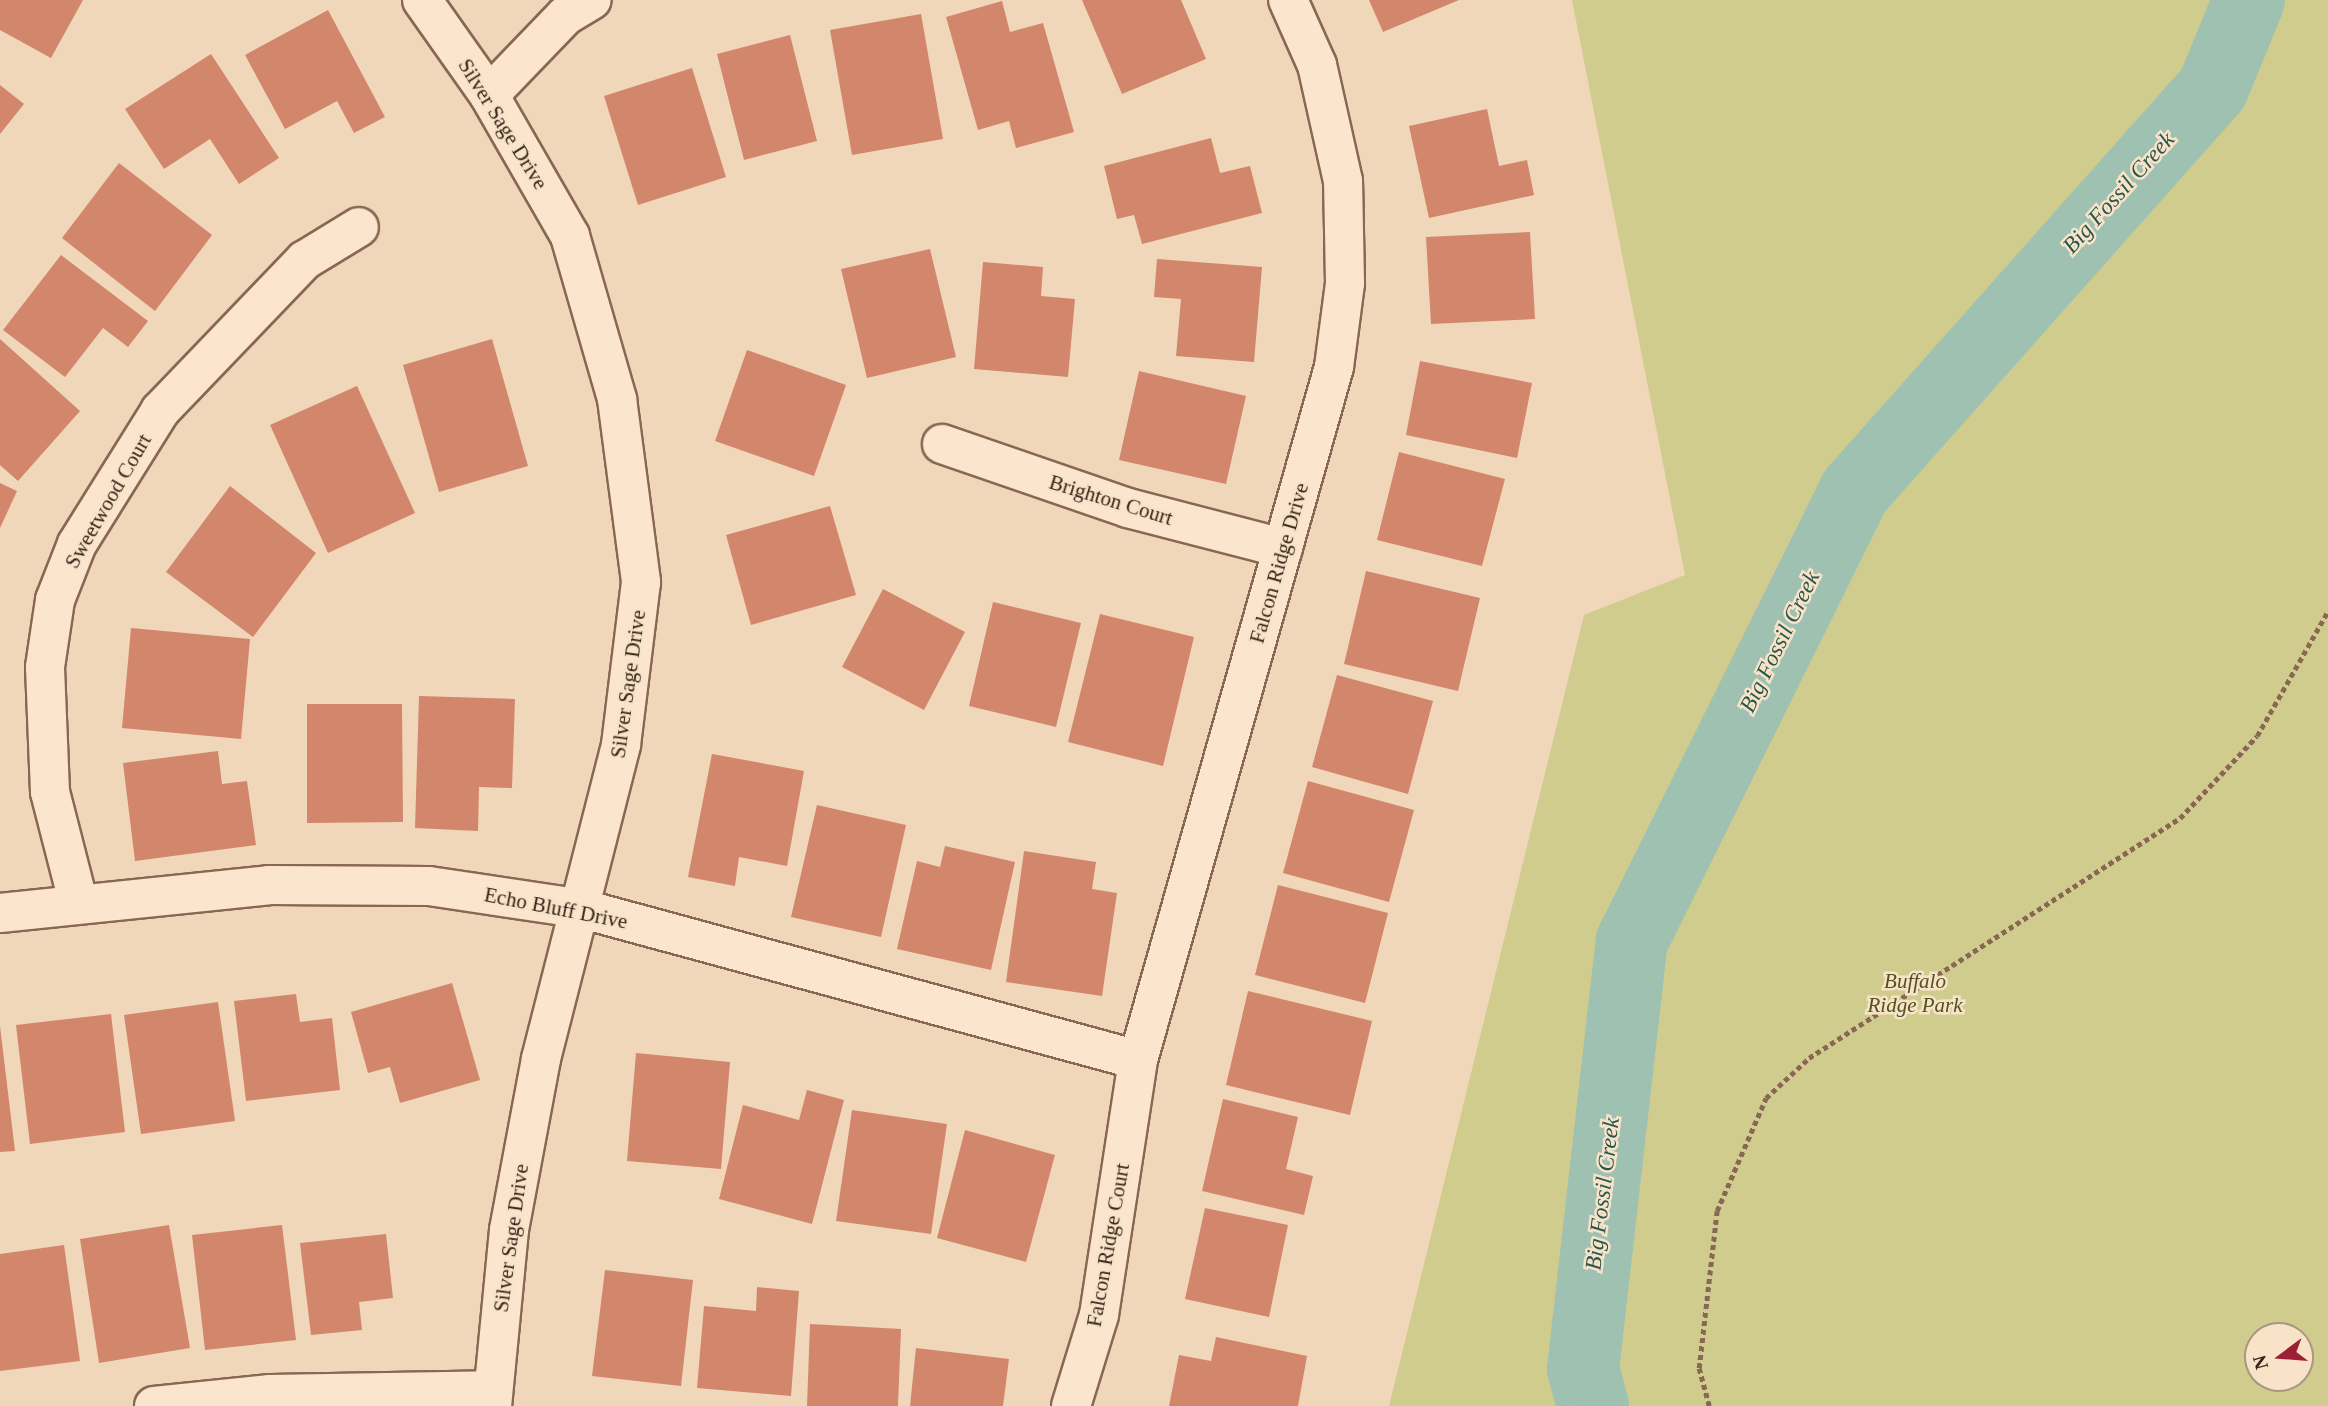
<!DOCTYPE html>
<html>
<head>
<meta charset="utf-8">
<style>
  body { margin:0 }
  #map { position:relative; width:2328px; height:1406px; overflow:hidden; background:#f1d7b9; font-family:Georgia,serif }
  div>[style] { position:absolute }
  .green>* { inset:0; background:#cfcc8d }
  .river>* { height:72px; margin:-36px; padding:0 36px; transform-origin:36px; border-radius:36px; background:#9ec1b1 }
  .building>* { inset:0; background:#d2866c }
  .path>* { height:4.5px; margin-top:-2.25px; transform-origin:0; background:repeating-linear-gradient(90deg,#886753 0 5px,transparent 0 8.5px) }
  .roads { filter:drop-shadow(2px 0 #886753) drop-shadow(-2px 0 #886753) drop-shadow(0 2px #886753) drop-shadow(0 -2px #886753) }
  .street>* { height:38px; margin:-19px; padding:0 19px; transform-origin:19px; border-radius:19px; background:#fbe6cd }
  .secondary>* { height:38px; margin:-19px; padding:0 19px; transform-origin:19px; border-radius:19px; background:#fbe6cd }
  span { translate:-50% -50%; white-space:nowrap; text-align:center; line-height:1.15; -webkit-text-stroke:5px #f8e3c9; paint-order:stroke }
  .street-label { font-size:21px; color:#362319 }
  .park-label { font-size:21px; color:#4f541e; font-style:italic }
  .water-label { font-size:23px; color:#27574c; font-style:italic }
  .north { position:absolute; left:2244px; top:1322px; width:70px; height:70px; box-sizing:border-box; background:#f8e3c9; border:2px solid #aa9683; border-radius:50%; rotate:254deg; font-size:19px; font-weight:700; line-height:28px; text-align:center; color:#362319 }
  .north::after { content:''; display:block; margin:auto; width:24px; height:32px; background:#9c1f33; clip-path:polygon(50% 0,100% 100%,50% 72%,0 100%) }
</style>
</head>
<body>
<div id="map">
  <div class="green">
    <i style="clip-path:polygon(evenodd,1572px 0,2328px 0,2328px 1406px,1389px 1406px,1584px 615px,1685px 575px,1572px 0,2258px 1336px,2300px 1336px,2300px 1378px,2258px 1378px,2258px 1336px)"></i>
  </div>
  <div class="river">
    <i style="left:1593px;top:1406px;width:38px;rotate:-105deg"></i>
    <i style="left:1583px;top:1369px;width:431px;rotate:-83.5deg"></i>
    <i style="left:1632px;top:941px;width:502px;rotate:-63.64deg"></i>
    <i style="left:1855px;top:491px;width:539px;rotate:-48.38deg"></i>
    <i style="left:2213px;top:88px;width:95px;rotate:-67.8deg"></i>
  </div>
  <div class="building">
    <i style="clip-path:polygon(0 0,83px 0,51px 58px,0 30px)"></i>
    <i style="clip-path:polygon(1082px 0,1181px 0,1206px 59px,1122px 94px)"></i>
    <i style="clip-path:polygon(1369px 0,1459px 0,1383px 32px)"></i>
    <i style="clip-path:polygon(1002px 1px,1010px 32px,1043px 23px,1074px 132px,1016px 148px,1009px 121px,978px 130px,946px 17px)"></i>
    <i style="clip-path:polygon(328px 10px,385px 117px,354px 133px,337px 101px,285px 129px,245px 55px)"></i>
    <i style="clip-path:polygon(921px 14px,943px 139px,852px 155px,830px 30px)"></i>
    <i style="clip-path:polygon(790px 35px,817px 141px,744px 160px,717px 54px)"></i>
    <i style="clip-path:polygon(211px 54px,279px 158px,239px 184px,210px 139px,164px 169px,125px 109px)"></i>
    <i style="clip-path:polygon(692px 68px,726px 177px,638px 205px,604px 96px)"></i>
    <i style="clip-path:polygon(0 85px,24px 104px,0 134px)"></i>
    <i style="clip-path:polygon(1487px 109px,1499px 166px,1527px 160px,1534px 195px,1429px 218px,1409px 126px)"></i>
    <i style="clip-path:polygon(1211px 138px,1220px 173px,1250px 166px,1262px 213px,1142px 244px,1134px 215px,1117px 219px,1104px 166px)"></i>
    <i style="clip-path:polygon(119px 163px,212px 235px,155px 311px,62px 238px)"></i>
    <i style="clip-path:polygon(1530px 232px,1535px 319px,1431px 324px,1426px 237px)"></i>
    <i style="clip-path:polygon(930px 249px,956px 357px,867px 378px,841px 269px)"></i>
    <i style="clip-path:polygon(61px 255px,148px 321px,128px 347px,103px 328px,65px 377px,3px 330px)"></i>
    <i style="clip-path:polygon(1157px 259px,1262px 267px,1254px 362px,1176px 356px,1181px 299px,1154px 297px)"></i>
    <i style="clip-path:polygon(983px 262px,1043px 267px,1041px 296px,1075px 299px,1068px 377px,974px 369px)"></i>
    <i style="clip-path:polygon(0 339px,80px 411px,18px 481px,0 465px)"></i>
    <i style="clip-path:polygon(492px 339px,528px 466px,439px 492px,403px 365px)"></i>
    <i style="clip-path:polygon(747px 350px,846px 385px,814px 476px,715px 441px)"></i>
    <i style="clip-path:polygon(1420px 361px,1532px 383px,1517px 458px,1406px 435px)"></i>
    <i style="clip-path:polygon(1139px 371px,1246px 396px,1226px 484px,1119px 460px)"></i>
    <i style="clip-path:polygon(357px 386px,415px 513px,328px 553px,270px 425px)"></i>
    <i style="clip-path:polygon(1399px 452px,1505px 479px,1482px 566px,1377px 540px)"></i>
    <i style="clip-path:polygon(0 483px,17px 491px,0 528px)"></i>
    <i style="clip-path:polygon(230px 486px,316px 553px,253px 637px,166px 572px)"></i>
    <i style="clip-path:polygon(830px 506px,856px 595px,751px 625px,726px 535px)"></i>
    <i style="clip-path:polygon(1366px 571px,1480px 598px,1458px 691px,1344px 664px)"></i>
    <i style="clip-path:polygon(883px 589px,965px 632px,924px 710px,842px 667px)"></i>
    <i style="clip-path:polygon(993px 602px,1081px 623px,1056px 727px,969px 706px)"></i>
    <i style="clip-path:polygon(1100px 614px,1194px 637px,1163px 766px,1068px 742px)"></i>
    <i style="clip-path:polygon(131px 628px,250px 639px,241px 739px,122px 728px)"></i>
    <i style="clip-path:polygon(1337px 675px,1433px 701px,1408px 794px,1312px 767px)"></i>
    <i style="clip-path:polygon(419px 696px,515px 699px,512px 788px,479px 787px,478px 831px,415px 828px)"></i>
    <i style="clip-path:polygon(307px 704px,402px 704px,403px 822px,307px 823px)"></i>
    <i style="clip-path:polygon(218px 751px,222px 784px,247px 781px,256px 845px,135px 861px,123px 763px)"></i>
    <i style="clip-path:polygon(712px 754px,804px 771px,787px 866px,739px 857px,735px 886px,688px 877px)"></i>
    <i style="clip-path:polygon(1308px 781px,1414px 810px,1389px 902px,1283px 873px)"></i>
    <i style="clip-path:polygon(817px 805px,906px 825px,881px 937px,791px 917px)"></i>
    <i style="clip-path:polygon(945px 846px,1015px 862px,991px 970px,897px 949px,917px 861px,940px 867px)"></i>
    <i style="clip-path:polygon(1024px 851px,1096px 862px,1092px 889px,1117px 893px,1102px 996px,1006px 982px)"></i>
    <i style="clip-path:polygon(1278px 885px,1388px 913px,1365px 1003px,1255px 975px)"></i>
    <i style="clip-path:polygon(452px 983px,480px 1080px,400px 1103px,390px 1067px,368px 1073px,351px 1012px)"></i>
    <i style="clip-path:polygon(1248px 991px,1372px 1021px,1350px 1115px,1226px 1085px)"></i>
    <i style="clip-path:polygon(296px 994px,300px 1022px,332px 1018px,340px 1090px,246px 1101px,234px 1001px)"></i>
    <i style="clip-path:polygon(218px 1002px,235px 1121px,141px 1134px,124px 1015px)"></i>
    <i style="clip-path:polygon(111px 1014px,125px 1132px,30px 1144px,16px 1025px)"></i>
    <i style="clip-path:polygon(0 1026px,15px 1151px,0 1152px)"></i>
    <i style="clip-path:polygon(636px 1053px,730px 1062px,721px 1169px,627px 1161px)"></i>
    <i style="clip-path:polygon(807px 1090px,844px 1100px,812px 1224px,719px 1199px,743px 1105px,799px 1120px)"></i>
    <i style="clip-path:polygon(1223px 1099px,1298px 1117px,1286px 1169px,1313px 1176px,1304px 1215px,1202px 1191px)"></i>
    <i style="clip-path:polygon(852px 1110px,947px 1124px,931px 1234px,836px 1221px)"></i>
    <i style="clip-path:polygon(965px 1130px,1055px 1155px,1026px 1262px,937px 1238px)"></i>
    <i style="clip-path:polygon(1205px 1208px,1288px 1225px,1269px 1317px,1185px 1299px)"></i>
    <i style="clip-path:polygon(169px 1225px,190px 1348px,99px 1363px,80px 1239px)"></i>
    <i style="clip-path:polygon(282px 1225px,296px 1340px,205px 1350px,192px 1235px)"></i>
    <i style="clip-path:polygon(386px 1234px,393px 1298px,359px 1302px,362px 1330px,311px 1335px,300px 1243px)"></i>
    <i style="clip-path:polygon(64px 1245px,80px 1361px,0 1371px,0 1254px)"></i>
    <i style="clip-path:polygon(605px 1270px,693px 1280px,681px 1386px,592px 1376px)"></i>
    <i style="clip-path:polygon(757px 1287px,799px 1291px,791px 1396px,697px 1388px,704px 1306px,756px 1311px)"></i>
    <i style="clip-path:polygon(810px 1324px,901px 1329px,898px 1406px,807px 1406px)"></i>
    <i style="clip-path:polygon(1216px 1337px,1307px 1356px,1298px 1406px,1169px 1406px,1179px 1355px,1211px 1361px)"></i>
    <i style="clip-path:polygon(916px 1348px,1009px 1359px,1003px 1406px,910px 1406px)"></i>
  </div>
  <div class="path">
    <i style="left:1709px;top:1406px;width:39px;rotate:-105deg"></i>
    <i style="left:1699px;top:1368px;width:158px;rotate:-83.5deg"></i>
    <i style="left:1717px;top:1211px;width:123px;rotate:-66.6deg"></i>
    <i style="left:1766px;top:1098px;width:59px;rotate:-42.9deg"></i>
    <i style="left:1809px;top:1058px;width:442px;rotate:-32.9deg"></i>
    <i style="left:2180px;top:818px;width:112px;rotate:-46.8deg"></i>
    <i style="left:2257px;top:736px;width:144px;rotate:-60.4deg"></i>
  </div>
  <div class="roads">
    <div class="street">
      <i style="left:489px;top:95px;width:110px;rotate:-46.1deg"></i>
      <i style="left:565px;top:16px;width:31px;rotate:-31deg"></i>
      <i style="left:942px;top:444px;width:197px;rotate:19deg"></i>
      <i style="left:1128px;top:508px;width:160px;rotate:14.5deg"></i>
      <i style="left:78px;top:901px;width:113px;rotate:-104.4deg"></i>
      <i style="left:50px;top:792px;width:125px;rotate:-92.3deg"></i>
      <i style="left:45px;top:667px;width:68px;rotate:-81.5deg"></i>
      <i style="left:55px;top:600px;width:60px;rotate:-68.6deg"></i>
      <i style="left:77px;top:544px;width:157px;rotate:-58deg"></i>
      <i style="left:160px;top:411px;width:209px;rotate:-46.2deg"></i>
      <i style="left:305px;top:260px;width:63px;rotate:-31.4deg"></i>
      <i style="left:0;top:913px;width:270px;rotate:-5.9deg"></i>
      <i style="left:269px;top:885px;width:160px;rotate:0.4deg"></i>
      <i style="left:429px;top:886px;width:156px;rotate:8.5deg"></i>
      <i style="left:583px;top:909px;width:575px;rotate:15.22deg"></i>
      <i style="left:154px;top:1406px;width:117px;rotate:-5.9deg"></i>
      <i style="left:270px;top:1394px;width:221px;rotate:-1deg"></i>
      <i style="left:1071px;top:1406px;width:95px;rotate:-72.9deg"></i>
      <i style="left:1099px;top:1315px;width:258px;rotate:-81.3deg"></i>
      <i style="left:1138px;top:1060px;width:720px;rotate:-74.21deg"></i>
      <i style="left:1334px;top:367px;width:85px;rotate:-82.5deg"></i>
      <i style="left:1345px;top:283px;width:102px;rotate:-91.1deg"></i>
      <i style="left:1343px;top:181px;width:119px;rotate:-102.6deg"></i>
      <i style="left:1317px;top:65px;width:71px;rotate:-114deg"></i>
    </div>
    <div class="secondary">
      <i style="left:422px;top:0;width:116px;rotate:54.8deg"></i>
      <i style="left:489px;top:95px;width:163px;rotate:60.1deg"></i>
      <i style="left:570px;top:236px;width:170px;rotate:73.9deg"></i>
      <i style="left:617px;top:399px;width:185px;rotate:82.5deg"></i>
      <i style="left:641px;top:582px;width:164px;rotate:97deg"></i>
      <i style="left:621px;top:745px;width:324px;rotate:104.3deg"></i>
      <i style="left:541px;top:1059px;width:174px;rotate:100.6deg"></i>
      <i style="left:509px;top:1230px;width:177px;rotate:95.5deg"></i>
    </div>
  </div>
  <div class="street-label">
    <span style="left:503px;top:124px;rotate:58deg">Silver Sage Drive</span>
    <span style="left:1111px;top:500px;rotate:17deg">Brighton Court</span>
    <span style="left:108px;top:501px;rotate:-60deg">Sweetwood Court</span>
    <span style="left:1279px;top:563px;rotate:-74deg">Falcon Ridge Drive</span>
    <span style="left:628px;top:684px;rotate:-82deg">Silver Sage Drive</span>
    <span style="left:556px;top:908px;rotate:11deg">Echo Bluff Drive</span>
    <span style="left:511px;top:1238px;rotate:-82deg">Silver Sage Drive</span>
    <span style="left:1108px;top:1245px;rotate:-80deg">Falcon Ridge Court</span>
  </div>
  <div class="park-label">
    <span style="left:1915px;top:993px">Buffalo<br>Ridge Park</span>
  </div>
  <div class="water-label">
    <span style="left:2119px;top:193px;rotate:-48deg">Big Fossil Creek</span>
    <span style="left:1780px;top:642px;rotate:-64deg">Big Fossil Creek</span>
    <span style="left:1603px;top:1194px;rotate:-83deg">Big Fossil Creek</span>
  </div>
  <div class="north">N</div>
</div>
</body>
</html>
